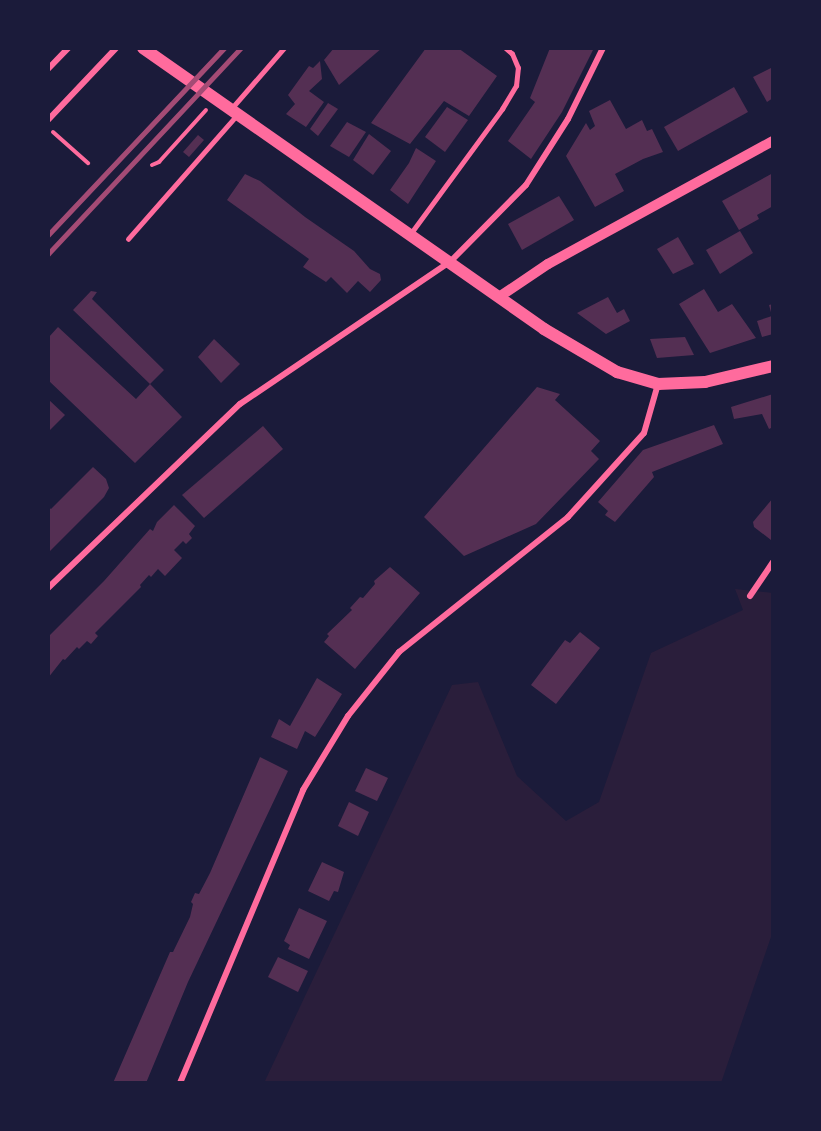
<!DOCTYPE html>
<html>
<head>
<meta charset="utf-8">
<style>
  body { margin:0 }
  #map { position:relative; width:821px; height:1131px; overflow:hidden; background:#1b1b3a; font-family:"Space Grotesk",sans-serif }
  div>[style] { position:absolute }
  .green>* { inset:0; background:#2a1e3b }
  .building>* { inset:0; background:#542f53 }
  .path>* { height:4px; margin:-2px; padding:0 2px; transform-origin:2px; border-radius:2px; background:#ff6b9d }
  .service>* { height:4.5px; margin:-2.25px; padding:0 2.25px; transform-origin:2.25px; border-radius:2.25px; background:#ff6b9d }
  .minor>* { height:6px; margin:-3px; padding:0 3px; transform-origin:3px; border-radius:3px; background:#ff6b9d }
  .tertiary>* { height:10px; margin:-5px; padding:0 5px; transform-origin:5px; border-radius:5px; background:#ff6b9d }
  .secondary>* { height:12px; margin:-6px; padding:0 6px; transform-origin:6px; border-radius:6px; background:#ff6b9d }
  .rail>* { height:4.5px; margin:-2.25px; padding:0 2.25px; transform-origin:2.25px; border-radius:2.25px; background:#a44b75 }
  span { translate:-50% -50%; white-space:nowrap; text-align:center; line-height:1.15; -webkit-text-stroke:6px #1b1b3a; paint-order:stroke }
  .frame { position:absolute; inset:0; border:50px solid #1b1b3a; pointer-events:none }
</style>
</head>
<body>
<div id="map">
  <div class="green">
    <i style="clip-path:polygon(735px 589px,773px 593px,773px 931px,721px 1083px,264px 1083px,452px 685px,478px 682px,517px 776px,566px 821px,599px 802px,651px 653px,743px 610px)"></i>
  </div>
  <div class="building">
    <i style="clip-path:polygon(334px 48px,382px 48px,339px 85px,324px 60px)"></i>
    <i style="clip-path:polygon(426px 48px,458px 48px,497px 76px,469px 116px,444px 101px,410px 144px,371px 123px)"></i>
    <i style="clip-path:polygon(550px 48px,594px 48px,562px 112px,531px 159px,508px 141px,535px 102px,530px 98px)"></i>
    <i style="clip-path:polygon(320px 61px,322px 79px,309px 91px,324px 102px,306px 127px,286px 114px,295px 104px,288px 95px,309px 66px,313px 68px)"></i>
    <i style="clip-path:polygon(773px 67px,773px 98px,767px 102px,753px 77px)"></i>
    <i style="clip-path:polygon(734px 87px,748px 112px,678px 151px,664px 127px)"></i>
    <i style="clip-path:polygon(610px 100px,626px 129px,642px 120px,647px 131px,652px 129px,663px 152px,643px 159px,615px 174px,624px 191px,595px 207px,566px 156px,586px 123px,590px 130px,595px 126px,589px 111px)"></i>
    <i style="clip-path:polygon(328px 103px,338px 109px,318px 136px,310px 129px)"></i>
    <i style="clip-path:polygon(447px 107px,468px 120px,445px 152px,425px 137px)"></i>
    <i style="clip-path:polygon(347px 122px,366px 132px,349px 157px,330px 146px)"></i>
    <i style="clip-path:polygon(369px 134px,391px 151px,373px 175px,353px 160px)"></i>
    <i style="clip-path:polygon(198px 135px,204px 140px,189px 157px,183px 152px)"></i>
    <i style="clip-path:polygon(416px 148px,436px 161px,408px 204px,390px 190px,409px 163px)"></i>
    <i style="clip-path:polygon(773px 173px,773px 206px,757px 215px,759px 219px,739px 230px,722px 201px)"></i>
    <i style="clip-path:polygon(245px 174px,260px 181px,305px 217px,354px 251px,370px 269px,380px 274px,381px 280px,370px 292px,358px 281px,347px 293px,331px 277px,326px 282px,303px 267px,309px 259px,227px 200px)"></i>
    <i style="clip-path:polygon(559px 196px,574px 220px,522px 250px,508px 224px)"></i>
    <i style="clip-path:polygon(740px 231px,753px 253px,720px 274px,706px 250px)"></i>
    <i style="clip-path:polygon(678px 237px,694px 264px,673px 274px,657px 249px)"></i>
    <i style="clip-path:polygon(704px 289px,718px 312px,732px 304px,756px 338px,710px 353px,679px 304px)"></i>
    <i style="clip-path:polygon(91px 291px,97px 292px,92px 299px,164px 370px,150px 384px,73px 310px)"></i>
    <i style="clip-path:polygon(608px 297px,617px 313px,624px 309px,630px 321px,606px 334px,577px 313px)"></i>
    <i style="clip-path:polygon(773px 304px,773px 334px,762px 337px,757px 321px,772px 316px,769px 305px)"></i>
    <i style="clip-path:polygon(58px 327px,136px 399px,150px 384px,182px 417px,135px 463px,48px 380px,48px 338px)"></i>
    <i style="clip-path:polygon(685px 337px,694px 355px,657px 358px,650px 339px)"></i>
    <i style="clip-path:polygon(214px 339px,240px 364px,221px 383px,198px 357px)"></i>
    <i style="clip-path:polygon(537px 387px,560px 394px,555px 400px,600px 441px,591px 451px,599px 459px,536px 524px,464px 556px,424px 517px)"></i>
    <i style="clip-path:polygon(773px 394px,773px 427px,769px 429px,762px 414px,734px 419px,731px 407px)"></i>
    <i style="clip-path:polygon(48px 399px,65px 415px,48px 432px)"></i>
    <i style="clip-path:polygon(714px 425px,723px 444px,652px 472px,654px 477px,615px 522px,605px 515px,608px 511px,598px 502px,643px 450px)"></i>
    <i style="clip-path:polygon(263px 426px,283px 449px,204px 518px,182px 495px)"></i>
    <i style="clip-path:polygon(93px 467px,106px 479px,109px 488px,104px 497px,48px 553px,48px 507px,51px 509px)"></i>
    <i style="clip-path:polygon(773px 498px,773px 538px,771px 540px,754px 527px,753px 522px)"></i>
    <i style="clip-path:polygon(174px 505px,195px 526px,189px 534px,192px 538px,186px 544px,183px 541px,174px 550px,182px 558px,165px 576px,158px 569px,151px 577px,149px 575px,140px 585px,141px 587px,95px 633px,98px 636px,91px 644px,87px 641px,79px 649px,77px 647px,65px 660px,63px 659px,48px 678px,48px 637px,104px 581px,150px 529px,153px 531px,157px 522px)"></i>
    <i style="clip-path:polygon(390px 567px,420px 593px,355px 669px,324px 642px,329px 636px,327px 634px,352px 610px,350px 608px,360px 597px,363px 598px,375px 584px,374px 581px)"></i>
    <i style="clip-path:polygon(580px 632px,600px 648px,556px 704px,531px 685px,565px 640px,570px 643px)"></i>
    <i style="clip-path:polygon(317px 678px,342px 694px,315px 737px,305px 731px,297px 749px,271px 737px,279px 719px,290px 726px)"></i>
    <i style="clip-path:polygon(260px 757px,288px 771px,188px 982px,146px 1083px,113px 1083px,170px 952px,173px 952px,190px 917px,193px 904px,191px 902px,195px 893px,199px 894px,210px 873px)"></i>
    <i style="clip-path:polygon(366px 768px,388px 778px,377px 801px,355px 791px)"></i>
    <i style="clip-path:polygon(349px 802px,369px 812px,358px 836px,338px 826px)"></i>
    <i style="clip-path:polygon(322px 862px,344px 872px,338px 892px,334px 891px,329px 901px,308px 891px)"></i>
    <i style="clip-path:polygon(299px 908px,327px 921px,309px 959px,288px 949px,290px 945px,284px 941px)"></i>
    <i style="clip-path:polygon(278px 957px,308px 971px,298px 992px,268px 977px)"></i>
  </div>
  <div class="path">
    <i style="left:53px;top:132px;width:47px;rotate:41.5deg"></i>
    <i style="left:152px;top:165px;width:8px;rotate:-23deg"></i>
    <i style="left:159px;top:162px;width:70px;rotate:-47.9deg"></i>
  </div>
  <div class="service">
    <i style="left:231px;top:109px;width:81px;rotate:-49deg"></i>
    <i style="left:411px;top:233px;width:154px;rotate:-53.7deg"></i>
    <i style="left:502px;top:109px;width:27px;rotate:-59deg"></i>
    <i style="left:516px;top:86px;width:18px;rotate:-84deg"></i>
    <i style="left:518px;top:68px;width:15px;rotate:-113deg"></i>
    <i style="left:512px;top:54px;width:9px;rotate:-139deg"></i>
    <i style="left:128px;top:239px;width:164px;rotate:-48.7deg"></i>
  </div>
  <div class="minor">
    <i style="left:48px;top:69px;width:29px;rotate:-46deg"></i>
    <i style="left:48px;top:120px;width:99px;rotate:-46.6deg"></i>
    <i style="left:48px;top:588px;width:266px;rotate:-43.8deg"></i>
    <i style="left:240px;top:404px;width:254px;rotate:-34.1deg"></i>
    <i style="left:450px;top:262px;width:108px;rotate:-45.4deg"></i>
    <i style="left:526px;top:185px;width:78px;rotate:-57.5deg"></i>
    <i style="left:568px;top:119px;width:79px;rotate:-63.8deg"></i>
    <i style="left:750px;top:596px;width:41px;rotate:-55.9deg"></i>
    <i style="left:180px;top:1083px;width:318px;rotate:-67.2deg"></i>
    <i style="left:303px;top:790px;width:87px;rotate:-58.7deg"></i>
    <i style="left:348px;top:716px;width:82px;rotate:-51.4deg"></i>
    <i style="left:399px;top:652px;width:216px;rotate:-38.6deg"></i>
    <i style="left:568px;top:517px;width:113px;rotate:-47.9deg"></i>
    <i style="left:644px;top:433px;width:51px;rotate:-74.1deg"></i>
  </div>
  <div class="tertiary">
    <i style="left:499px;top:297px;width:59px;rotate:-34deg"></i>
    <i style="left:548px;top:264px;width:256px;rotate:-28.7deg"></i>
  </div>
  <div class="secondary">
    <i style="left:143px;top:48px;width:490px;rotate:35deg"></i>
    <i style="left:544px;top:329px;width:85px;rotate:30.5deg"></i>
    <i style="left:617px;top:372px;width:43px;rotate:16.3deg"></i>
    <i style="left:658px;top:384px;width:47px;rotate:-2.4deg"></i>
    <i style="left:705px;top:382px;width:70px;rotate:-13.2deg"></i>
  </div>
  <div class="rail">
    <i style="left:48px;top:235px;width:257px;rotate:-46.7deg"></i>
    <i style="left:48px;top:254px;width:282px;rotate:-46.9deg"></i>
  </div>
  <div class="frame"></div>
</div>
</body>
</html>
